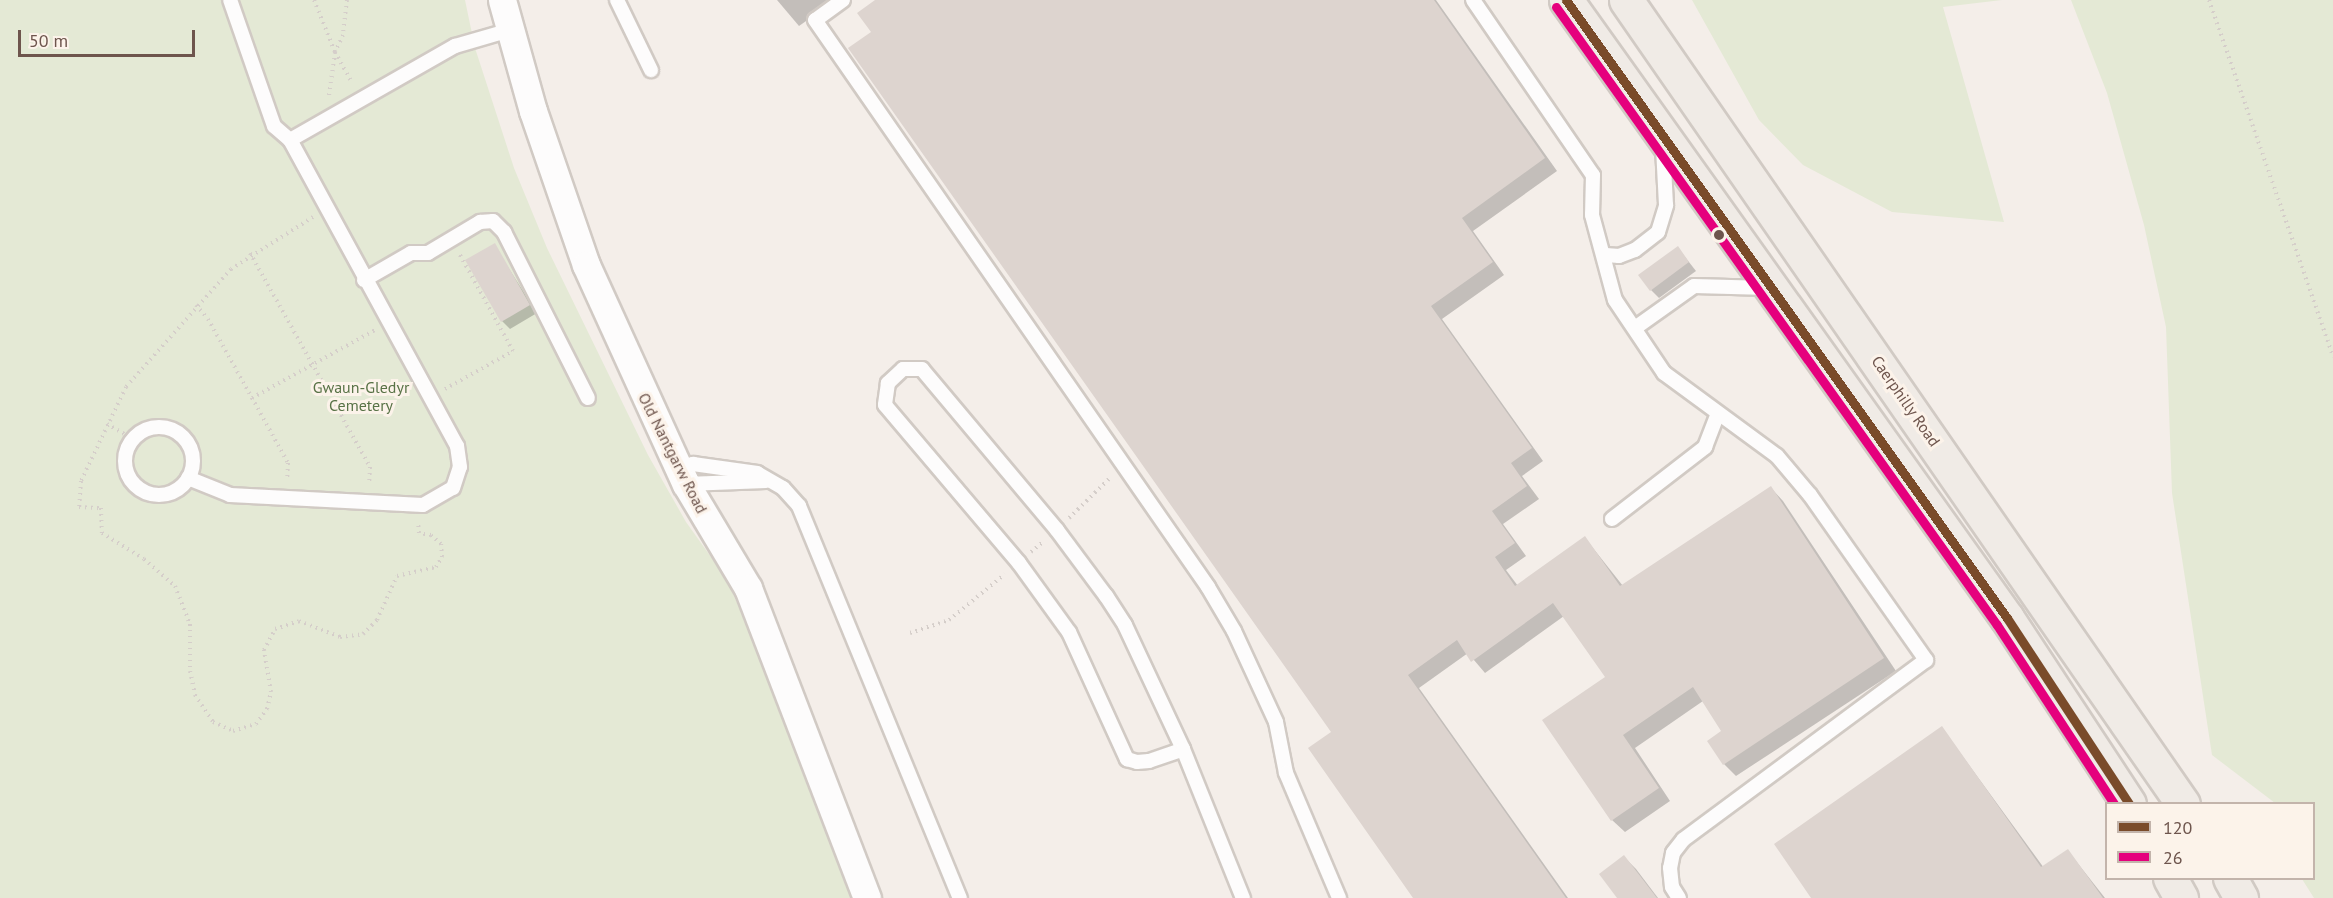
<!DOCTYPE html>
<html>
<head>
<meta charset="utf-8">
<style>
  body { margin:0 }
  #map { position:relative; width:2333px; height:898px; overflow:hidden; background:#f4eee9; font-family:"PT Sans",sans-serif }
  div>[style] { position:absolute }
  .green>* { inset:0; background:#e4e9d5 }
  .shadow>* { inset:0; background:#0003 }
  .building>* { inset:0; background:#ddd4cf }
  .path>* { height:4px; margin-top:-2px; transform-origin:0; background:repeating-linear-gradient(90deg,#d5ceca 0 1.5px,transparent 0 6px) }
  .roads { filter:drop-shadow(2px 0 #d1cac4) drop-shadow(-2px 0 #d1cac4) drop-shadow(0 2px #d1cac4) drop-shadow(0 -2px #d1cac4) }
  .lane>* { height:14px; margin:-7px; padding:0 7px; transform-origin:7px; border-radius:7px; background:#fdfcfc }
  .lane>.ring { margin:-7px; padding:0; box-sizing:content-box; background:none; border:14px solid #fdfcfc; border-radius:50% }
  .street>* { height:27px; margin:-13.5px; padding:0 13.5px; transform-origin:13.5px; border-radius:13.5px; background:#fdfcfc }
  .primary>* { height:33px; margin:-16.5px; padding:0 16.5px; transform-origin:16.5px; border-radius:16.5px; background:#f0ebe6 }
  .bus-1>* { height:9px; margin:-4.5px; padding:0 4.5px; transform-origin:4.5px; border-radius:4.5px; background:#7a4b2a }
  .bus-2>* { height:9px; margin:-4.5px; padding:0 4.5px; transform-origin:4.5px; border-radius:4.5px; background:#e5007d }
  .dots>* { width:16px; height:16px; translate:-50% -50%; box-sizing:border-box; border:3px solid #fcf3ea; border-radius:50% }
  span { translate:-50% -50%; white-space:nowrap; text-align:center; line-height:1.15; -webkit-text-stroke:6px #fcf3ea; paint-order:stroke }
  .park-label { font-size:16px; color:#597347 }
  .street-label { font-size:16px; color:#6e554d }
  .legend { position:absolute; left:2105px; top:802px; width:210px; height:78px; box-sizing:border-box; background:#fcf3ea; border:2px solid #c3b4ab; margin:0; padding:8px 10px; list-style:none; font-size:18px; color:#6e554d }
  .legend li { display:flex; align-items:center; gap:12px; height:30px }
  .legend b { width:30px; border:2px solid #c3b4ab }
  .scale { position:absolute; left:18px; top:30px; width:177px; height:27px; box-sizing:border-box; border:3px solid #6e554d; border-top:0; padding-left:8px; font-size:18px; line-height:21px; white-space:nowrap; color:#6e554d; -webkit-text-stroke:4px #fcf3ea; paint-order:stroke }
</style>
</head>
<body>
<div id="map">
  <div class="green">
    <i style="clip-path:polygon(0 0,465px 0,475px 48px,514px 168px,547px 248px,648px 455px,686px 522px,726px 578px,765px 665px,852px 898px,0 898px)"></i>
    <i style="clip-path:polygon(1692px 0,2002px 0,1943px 7px,2004px 222px,1892px 212px,1803px 165px,1759px 120px)"></i>
    <i style="clip-path:polygon(2071px 0,2333px 0,2333px 898px,2314px 898px,2302px 879px,2314px 878px,2314px 804px,2275px 803px,2212px 755px,2172px 493px,2166px 327px,2144px 225px,2107px 93px)"></i>
  </div>
  <div class="shadow">
    <i style="clip-path:polygon(777px 0,836px 0,799px 26px)"></i>
    <i style="clip-path:polygon(878px 0,1436px 0,1557px 171px,1473px 231px,1504px 275px,1442px 319px,1543px 461px,1522px 476px,1539px 499px,1503px 524px,1526px 556px,1506px 570px,1518px 586px,1585px 538px,1623px 586px,1771px 488px,1783px 501px,1896px 671px,1736px 776px,1724px 764px,1723px 731px,1703px 701px,1635px 748px,1670px 801px,1625px 832px,1612px 820px,1607px 677px,1564px 616px,1485px 673px,1468px 653px,1419px 688px,1568px 898px,1415px 898px,1333px 732px,873px 32px)"></i>
    <i style="clip-path:polygon(494px 245px,537px 313px,510px 329px,502px 321px)"></i>
    <i style="clip-path:polygon(1678px 248px,1696px 271px,1659px 298px,1651px 290px)"></i>
    <i style="clip-path:polygon(1942px 728px,2044px 868px,2068px 851px,2105px 898px,1813px 898px)"></i>
    <i style="clip-path:polygon(1624px 857px,1636px 869px,1658px 898px,1619px 898px)"></i>
  </div>
  <div class="building">
    <i style="clip-path:polygon(875px 0,1434px 0,1545px 158px,1462px 218px,1493px 262px,1431px 306px,1532px 448px,1511px 463px,1527px 486px,1492px 511px,1515px 543px,1495px 557px,1515px 586px,1585px 536px,1620px 586px,1771px 486px,1884px 658px,1723px 765px,1707px 741px,1721px 731px,1693px 687px,1623px 735px,1659px 788px,1611px 821px,1542px 720px,1605px 677px,1553px 603px,1471px 662px,1457px 640px,1408px 675px,1566px 898px,1413px 898px,1308px 748px,1331px 732px,848px 48px,871px 32px,857px 13px)"></i>
    <i style="clip-path:polygon(495px 243px,530px 305px,501px 322px,465px 260px)"></i>
    <i style="clip-path:polygon(1678px 246px,1689px 262px,1650px 291px,1638px 275px)"></i>
    <i style="clip-path:polygon(1942px 726px,2041px 867px,2068px 849px,2103px 898px,1811px 898px,1774px 844px)"></i>
    <i style="clip-path:polygon(1624px 855px,1657px 898px,1617px 898px,1599px 874px)"></i>
  </div>
  <div class="path">
    <i style="left:314px;top:0;width:56px;rotate:68deg"></i>
    <i style="left:335px;top:52px;width:44px;rotate:97.8deg"></i>
    <i style="left:347px;top:0;width:35px;rotate:97deg"></i>
    <i style="left:343px;top:35px;width:19px;rotate:115deg"></i>
    <i style="left:335px;top:52px;width:35px;rotate:61deg"></i>
    <i style="left:2209px;top:0;width:378px;rotate:70.8deg"></i>
    <i style="left:313px;top:217px;width:97px;rotate:147.6deg"></i>
    <i style="left:231px;top:269px;width:158px;rotate:131.7deg"></i>
    <i style="left:126px;top:387px;width:104px;rotate:115.6deg"></i>
    <i style="left:81px;top:481px;width:26px;rotate:94deg"></i>
    <i style="left:79px;top:507px;width:22px;rotate:3deg"></i>
    <i style="left:101px;top:508px;width:25px;rotate:88deg"></i>
    <i style="left:102px;top:533px;width:49px;rotate:31.8deg"></i>
    <i style="left:144px;top:559px;width:41px;rotate:41.1deg"></i>
    <i style="left:175px;top:586px;width:41px;rotate:68.5deg"></i>
    <i style="left:190px;top:624px;width:47px;rotate:90deg"></i>
    <i style="left:190px;top:671px;width:25px;rotate:78deg"></i>
    <i style="left:195px;top:695px;width:32px;rotate:56deg"></i>
    <i style="left:213px;top:722px;width:22px;rotate:24deg"></i>
    <i style="left:233px;top:731px;width:24px;rotate:-17deg"></i>
    <i style="left:256px;top:724px;width:19px;rotate:-54deg"></i>
    <i style="left:267px;top:709px;width:17px;rotate:-77deg"></i>
    <i style="left:271px;top:692px;width:43px;rotate:-99.5deg"></i>
    <i style="left:264px;top:650px;width:24px;rotate:-62deg"></i>
    <i style="left:275px;top:629px;width:25px;rotate:-18deg"></i>
    <i style="left:299px;top:621px;width:44px;rotate:21.3deg"></i>
    <i style="left:340px;top:637px;width:23px;rotate:-7deg"></i>
    <i style="left:363px;top:634px;width:20px;rotate:-45deg"></i>
    <i style="left:377px;top:620px;width:48px;rotate:-65.6deg"></i>
    <i style="left:397px;top:576px;width:40px;rotate:-13deg"></i>
    <i style="left:436px;top:567px;width:12px;rotate:-59deg"></i>
    <i style="left:442px;top:557px;width:13px;rotate:-94deg"></i>
    <i style="left:441px;top:544px;width:13px;rotate:-138deg"></i>
    <i style="left:431px;top:535px;width:12px;rotate:-171deg"></i>
    <i style="left:419px;top:533px;width:11px;rotate:-95deg"></i>
    <i style="left:250px;top:253px;width:245px;rotate:60.7deg"></i>
    <i style="left:370px;top:467px;width:18px;rotate:93deg"></i>
    <i style="left:196px;top:305px;width:18px;rotate:49deg"></i>
    <i style="left:208px;top:319px;width:165px;rotate:60.9deg"></i>
    <i style="left:288px;top:463px;width:17px;rotate:93deg"></i>
    <i style="left:445px;top:389px;width:78px;rotate:-29.2deg"></i>
    <i style="left:513px;top:351px;width:110px;rotate:-118.9deg"></i>
    <i style="left:252px;top:398px;width:141px;rotate:-28.9deg"></i>
    <i style="left:107px;top:424px;width:30px;rotate:30deg"></i>
    <i style="left:1069px;top:518px;width:59px;rotate:-44.3deg"></i>
    <i style="left:1031px;top:552px;width:17px;rotate:-40deg"></i>
    <i style="left:910px;top:633px;width:41px;rotate:-18.4deg"></i>
    <i style="left:949px;top:620px;width:72px;rotate:-39.4deg"></i>
  </div>
  <div class="roads">
    <div class="lane">
      <i style="left:617px;top:0;width:78px;rotate:64.1deg"></i>
      <i style="left:843px;top:0;width:34px;rotate:144deg"></i>
      <i style="left:815px;top:20px;width:690px;rotate:55.27deg"></i>
      <i style="left:1208px;top:587px;width:51px;rotate:59.4deg"></i>
      <i style="left:1234px;top:631px;width:100px;rotate:65.2deg"></i>
      <i style="left:1276px;top:722px;width:52px;rotate:78.9deg"></i>
      <i style="left:1286px;top:773px;width:136px;rotate:67deg"></i>
      <i style="left:1473px;top:0;width:212px;rotate:55.6deg"></i>
      <i style="left:1593px;top:175px;width:40px;rotate:91.4deg"></i>
      <i style="left:1592px;top:215px;width:88px;rotate:74.9deg"></i>
      <i style="left:1615px;top:300px;width:88px;rotate:56.1deg"></i>
      <i style="left:1664px;top:373px;width:140px;rotate:36.3deg"></i>
      <i style="left:1777px;top:456px;width:51px;rotate:49.8deg"></i>
      <i style="left:1810px;top:495px;width:202px;rotate:54.9deg"></i>
      <i style="left:1926px;top:660px;width:302px;rotate:143.5deg"></i>
      <i style="left:1683px;top:840px;width:16px;rotate:128deg"></i>
      <i style="left:1673px;top:853px;width:15px;rotate:101deg"></i>
      <i style="left:1670px;top:868px;width:19px;rotate:84deg"></i>
      <i style="left:1672px;top:887px;width:13px;rotate:58deg"></i>
      <i style="left:290px;top:140px;width:190px;rotate:-29.7deg"></i>
      <i style="left:455px;top:46px;width:57px;rotate:-16.2deg"></i>
      <i style="left:1606px;top:255px;width:13px;rotate:4deg"></i>
      <i style="left:1619px;top:256px;width:17px;rotate:-21deg"></i>
      <i style="left:1635px;top:250px;width:29px;rotate:-38deg"></i>
      <i style="left:1658px;top:232px;width:28px;rotate:-73deg"></i>
      <i style="left:1666px;top:205px;width:57px;rotate:-93deg"></i>
      <i style="left:364px;top:280px;width:54px;rotate:-29.9deg"></i>
      <i style="left:411px;top:253px;width:17px"></i>
      <i style="left:428px;top:253px;width:61px;rotate:-30.8deg"></i>
      <i style="left:480px;top:222px;width:13px;rotate:-4deg"></i>
      <i style="left:493px;top:221px;width:16px;rotate:45deg"></i>
      <i style="left:504px;top:232px;width:186px;rotate:63.2deg"></i>
      <i style="left:1635px;top:328px;width:72px;rotate:-35.4deg"></i>
      <i style="left:1694px;top:286px;width:74px;rotate:1.5deg"></i>
      <i class="ring" style="left:125px;top:427px;width:54px;height:54px"></i>
      <i style="left:678px;top:468px;width:16px;rotate:-15deg"></i>
      <i style="left:693px;top:464px;width:65px;rotate:8deg"></i>
      <i style="left:757px;top:473px;width:30px;rotate:30deg"></i>
      <i style="left:783px;top:488px;width:24px;rotate:48deg"></i>
      <i style="left:799px;top:506px;width:424px;rotate:67.7deg"></i>
      <i style="left:188px;top:478px;width:45px;rotate:22deg"></i>
      <i style="left:230px;top:495px;width:193px;rotate:3deg"></i>
      <i style="left:423px;top:505px;width:34px;rotate:-30deg"></i>
      <i style="left:453px;top:488px;width:22px;rotate:-72deg"></i>
      <i style="left:460px;top:467px;width:21px;rotate:-98deg"></i>
      <i style="left:457px;top:446px;width:349px;rotate:-118.6deg"></i>
      <i style="left:290px;top:140px;width:21px;rotate:-139deg"></i>
      <i style="left:274px;top:126px;width:133px;rotate:-109.2deg"></i>
      <i style="left:686px;top:484px;width:80px;rotate:-2.1deg"></i>
      <i style="left:1612px;top:519px;width:118px;rotate:-37.7deg"></i>
      <i style="left:1705px;top:447px;width:33px;rotate:-69deg"></i>
      <i style="left:1183px;top:749px;width:137px;rotate:-115.1deg"></i>
      <i style="left:1125px;top:625px;width:35px;rotate:-123deg"></i>
      <i style="left:1106px;top:596px;width:82px;rotate:-126.6deg"></i>
      <i style="left:1057px;top:530px;width:210px;rotate:-130deg"></i>
      <i style="left:922px;top:369px;width:19px;rotate:180deg"></i>
      <i style="left:903px;top:369px;width:21px;rotate:137deg"></i>
      <i style="left:888px;top:383px;width:22px;rotate:98deg"></i>
      <i style="left:885px;top:405px;width:207px;rotate:49.7deg"></i>
      <i style="left:1019px;top:563px;width:85px;rotate:54.1deg"></i>
      <i style="left:1069px;top:632px;width:140px;rotate:65.5deg"></i>
      <i style="left:1127px;top:759px;width:10px;rotate:17deg"></i>
      <i style="left:1137px;top:762px;width:12px;rotate:-5deg"></i>
      <i style="left:1149px;top:761px;width:36px;rotate:-19deg"></i>
      <i style="left:1183px;top:749px;width:161px;rotate:68.1deg"></i>
    </div>
    <div class="street">
      <i style="left:502px;top:0;width:115px;rotate:74.4deg"></i>
      <i style="left:533px;top:111px;width:163px;rotate:71deg"></i>
      <i style="left:586px;top:265px;width:241px;rotate:65.5deg"></i>
      <i style="left:686px;top:484px;width:121px;rotate:59.2deg"></i>
      <i style="left:748px;top:588px;width:332px;rotate:69deg"></i>
    </div>
    <div class="primary">
      <i style="left:1566px;top:0;width:759px;rotate:54.49deg"></i>
      <i style="left:2007px;top:618px;width:222px;rotate:56.7deg"></i>
      <i style="left:1626px;top:0;width:978px;rotate:55.29deg"></i>
      <i style="left:2170px;top:878px;width:23px;rotate:61deg"></i>
      <i style="left:2230px;top:878px;width:23px;rotate:61deg"></i>
    </div>
  </div>
  <div class="bus-1">
    <i style="left:1566px;top:0;width:759px;rotate:54.49deg"></i>
    <i style="left:2007px;top:618px;width:222px;rotate:56.7deg"></i>
  </div>
  <div class="bus-2">
    <i style="left:1556px;top:7px;width:759px;rotate:54.49deg"></i>
    <i style="left:1997px;top:625px;width:214px;rotate:56.8deg"></i>
  </div>
  <div class="dots">
    <i style="left:1719px;top:235px;background:#6e554d"></i>
  </div>
  <div class="park-label">
    <span style="left:361px;top:396px">Gwaun-Gledyr<br>Cemetery</span>
  </div>
  <div class="street-label">
    <span style="left:1906px;top:401px;rotate:55deg">Caerphilly Road</span>
    <span style="left:673px;top:453px;rotate:63deg">Old Nantgarw Road</span>
  </div>
  <ul class="legend">
  <li><b style="height:8px;background:#7a4b2a"></b>120</li>
  <li><b style="height:8px;background:#e5007d"></b>26</li>
  </ul>
  <div class="scale">50 m</div>
</div>
</body>
</html>
